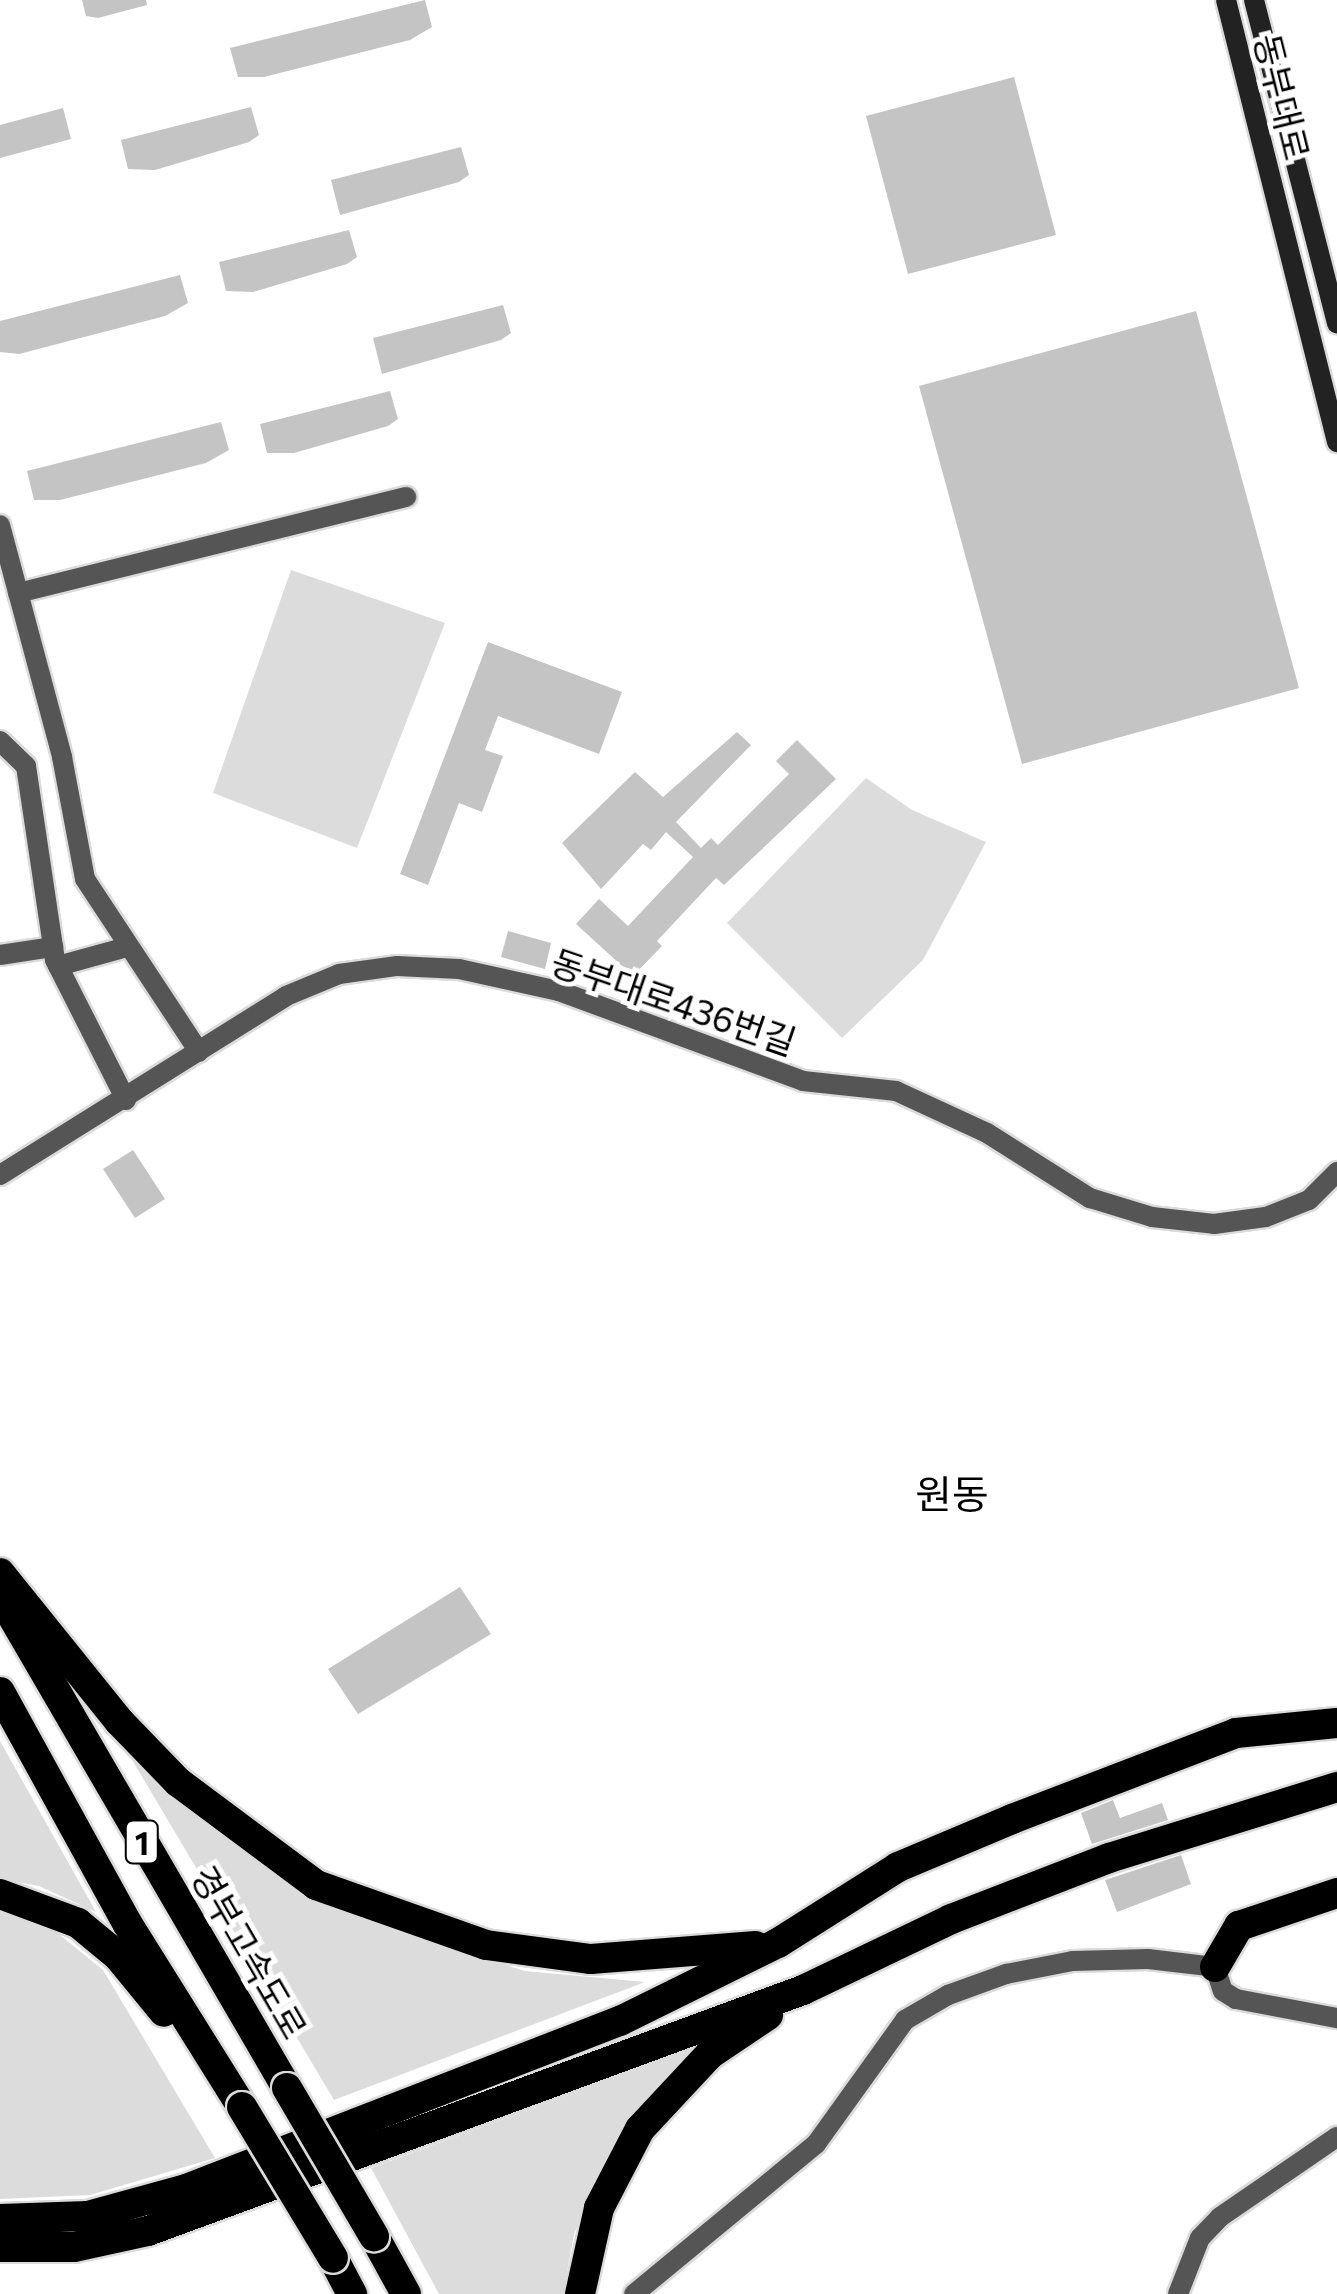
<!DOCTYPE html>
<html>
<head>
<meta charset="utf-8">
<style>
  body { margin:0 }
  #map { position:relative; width:1337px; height:2294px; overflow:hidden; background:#fff; font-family:Commissioner,"Noto Sans KR",sans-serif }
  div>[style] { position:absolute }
  .green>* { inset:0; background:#dcdcdc }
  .building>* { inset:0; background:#c4c4c4 }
  .roads { filter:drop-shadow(2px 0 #dbdbdb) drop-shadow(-2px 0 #dbdbdb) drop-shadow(0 2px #dbdbdb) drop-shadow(0 -2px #dbdbdb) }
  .minor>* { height:20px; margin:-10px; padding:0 10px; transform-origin:10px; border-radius:10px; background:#555 }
  .tertiary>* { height:20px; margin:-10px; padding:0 10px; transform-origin:10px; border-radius:10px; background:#555 }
  .secondary>* { height:20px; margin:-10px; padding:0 10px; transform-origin:10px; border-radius:10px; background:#222 }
  .motorway>* { height:30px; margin:-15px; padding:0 15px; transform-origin:15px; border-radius:15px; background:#000 }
  .bridges { filter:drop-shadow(2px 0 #dbdbdb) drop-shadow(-2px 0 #dbdbdb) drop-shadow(0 2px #dbdbdb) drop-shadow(0 -2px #dbdbdb) }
  .motorway-bridge>* { height:30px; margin:-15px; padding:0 15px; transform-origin:15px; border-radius:15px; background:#000 }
  span { translate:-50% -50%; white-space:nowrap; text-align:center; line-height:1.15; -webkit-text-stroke:10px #fff; paint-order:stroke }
  .shield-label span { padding:2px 8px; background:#fff; border:2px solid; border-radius:8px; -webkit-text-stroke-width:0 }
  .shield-label { font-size:32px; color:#000; font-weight:700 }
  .street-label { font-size:35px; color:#000 }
  .quarter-label { font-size:40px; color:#000 }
</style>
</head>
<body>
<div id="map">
  <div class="green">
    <i style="clip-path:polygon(291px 570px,445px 623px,357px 848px,213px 793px)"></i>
    <i style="clip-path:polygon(866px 778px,912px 810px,986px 842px,923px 960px,842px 1038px,727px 923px)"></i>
    <i style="clip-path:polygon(0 1741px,96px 1912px,39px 1886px,0 1879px)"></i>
    <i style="clip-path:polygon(125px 1748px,186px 1809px,265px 1867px,366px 1921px,525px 1971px,645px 1982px,334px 2100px)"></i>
    <i style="clip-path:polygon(0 1913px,55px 1931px,103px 1970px,215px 2158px,90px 2195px,0 2199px)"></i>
    <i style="clip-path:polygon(692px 2049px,617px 2138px,574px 2234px,563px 2294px,439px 2294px,371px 2168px)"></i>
  </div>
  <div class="building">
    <i style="clip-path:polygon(82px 0,146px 0,147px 5px,98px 18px,86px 16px)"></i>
    <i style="clip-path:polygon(425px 0,432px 27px,410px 40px,264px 77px,238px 77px,230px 48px)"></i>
    <i style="clip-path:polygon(1014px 77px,1056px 235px,908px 274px,866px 116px)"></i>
    <i style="clip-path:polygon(251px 107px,259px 135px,249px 142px,155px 170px,128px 169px,121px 140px)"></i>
    <i style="clip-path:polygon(63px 108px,71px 139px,0 158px,0 125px)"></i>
    <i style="clip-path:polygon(461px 147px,469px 175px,459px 182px,340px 215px,331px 180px)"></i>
    <i style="clip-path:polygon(349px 230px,357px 257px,347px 264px,253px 292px,226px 291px,219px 262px)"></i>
    <i style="clip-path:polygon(180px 275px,188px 303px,165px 316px,19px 354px,0 352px,0 321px)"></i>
    <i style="clip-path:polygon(503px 305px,511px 333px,501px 340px,382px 374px,373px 338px)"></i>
    <i style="clip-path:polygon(1196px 311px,1299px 688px,1022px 764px,919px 386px)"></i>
    <i style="clip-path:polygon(390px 391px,398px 419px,388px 426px,294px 453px,267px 453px,260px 424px)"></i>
    <i style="clip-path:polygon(221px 422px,229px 450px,206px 463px,60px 500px,34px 500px,27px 471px)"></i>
    <i style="clip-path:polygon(488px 642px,622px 692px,599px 754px,498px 716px,485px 750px,503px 756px,482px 812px,459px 803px,428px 885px,400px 874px)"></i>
    <i style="clip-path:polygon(737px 732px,751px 745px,676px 822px,701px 848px,711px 838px,718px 845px,789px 774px,776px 761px,797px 740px,836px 779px,724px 885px,716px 878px,657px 941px,662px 946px,633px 976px,576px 924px,599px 899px,628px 926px,693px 857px,666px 832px,651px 850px,643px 844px,601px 889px,562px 843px,635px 772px,663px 797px)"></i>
    <i style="clip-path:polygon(508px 931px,551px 943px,545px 969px,501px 957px)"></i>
    <i style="clip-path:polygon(133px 1150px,165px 1199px,135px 1218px,103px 1169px)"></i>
    <i style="clip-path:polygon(460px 1587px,491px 1634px,358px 1714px,328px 1669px)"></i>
    <i style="clip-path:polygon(1113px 1800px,1120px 1818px,1162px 1803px,1168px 1820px,1092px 1844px,1081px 1813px)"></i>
    <i style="clip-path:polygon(1181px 1855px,1191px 1884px,1117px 1912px,1105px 1880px)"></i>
  </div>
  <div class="roads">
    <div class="minor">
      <i style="left:0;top:525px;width:240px;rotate:75deg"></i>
      <i style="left:62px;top:757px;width:124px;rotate:79.3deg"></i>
      <i style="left:85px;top:879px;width:207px;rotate:56.6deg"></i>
      <i style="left:18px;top:593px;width:400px;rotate:-13.9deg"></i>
      <i style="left:0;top:741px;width:36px;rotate:44deg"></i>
      <i style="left:26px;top:766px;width:196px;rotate:81.5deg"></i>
      <i style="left:55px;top:960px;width:157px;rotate:63.1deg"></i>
      <i style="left:0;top:955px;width:54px;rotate:-8.6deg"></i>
      <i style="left:58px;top:966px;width:72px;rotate:-15.4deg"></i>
      <i style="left:634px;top:2294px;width:236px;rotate:-39.5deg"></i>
      <i style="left:816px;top:2144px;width:153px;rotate:-54.3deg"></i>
      <i style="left:905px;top:2020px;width:50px;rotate:-30.2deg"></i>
      <i style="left:948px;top:1995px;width:62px;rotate:-19.9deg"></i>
      <i style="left:1006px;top:1974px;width:68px;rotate:-11deg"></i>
      <i style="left:1073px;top:1961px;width:75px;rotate:-1.5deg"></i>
      <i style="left:1148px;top:1959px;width:67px;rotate:6.8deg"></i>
      <i style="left:1215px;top:1967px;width:25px;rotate:72deg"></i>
      <i style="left:1223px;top:1991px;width:15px;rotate:32deg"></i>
      <i style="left:1236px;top:1999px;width:103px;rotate:10.7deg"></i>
      <i style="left:1178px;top:2294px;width:60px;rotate:-68.6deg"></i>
      <i style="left:1200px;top:2238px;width:29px;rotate:-46deg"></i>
      <i style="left:1220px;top:2217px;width:142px;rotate:-34.4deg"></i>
    </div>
    <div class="tertiary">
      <i style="left:0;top:1175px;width:337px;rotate:-32deg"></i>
      <i style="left:286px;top:996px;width:57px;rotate:-22.5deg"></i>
      <i style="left:339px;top:974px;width:59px;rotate:-7.9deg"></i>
      <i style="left:397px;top:966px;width:62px;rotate:2.8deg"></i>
      <i style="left:459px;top:969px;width:102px;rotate:12.4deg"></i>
      <i style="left:559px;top:991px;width:260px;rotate:20.2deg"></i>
      <i style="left:803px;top:1081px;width:94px;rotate:6.1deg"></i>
      <i style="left:896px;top:1091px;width:100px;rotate:24.8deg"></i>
      <i style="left:987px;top:1133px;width:122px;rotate:32.3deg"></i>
      <i style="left:1090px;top:1198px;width:65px;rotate:17deg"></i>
      <i style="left:1152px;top:1217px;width:62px;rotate:6.4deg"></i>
      <i style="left:1214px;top:1224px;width:52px;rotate:-7.7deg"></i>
      <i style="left:1266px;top:1217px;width:46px;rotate:-21.6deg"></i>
      <i style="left:1309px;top:1200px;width:40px;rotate:-45deg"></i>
    </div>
    <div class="secondary">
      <i style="left:1226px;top:0;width:456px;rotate:75.9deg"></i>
      <i style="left:1254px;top:0;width:334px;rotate:75.6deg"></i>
    </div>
    <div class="motorway">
      <i style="left:0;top:1573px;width:190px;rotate:51.2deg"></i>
      <i style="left:119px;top:1721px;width:85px;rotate:46deg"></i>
      <i style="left:178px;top:1782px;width:172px;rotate:36.7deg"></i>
      <i style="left:316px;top:1885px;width:180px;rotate:19.4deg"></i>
      <i style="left:486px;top:1945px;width:106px;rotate:7.6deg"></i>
      <i style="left:591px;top:1959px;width:165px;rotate:-4.5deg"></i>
      <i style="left:4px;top:1602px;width:562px;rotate:59.79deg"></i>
      <i style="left:0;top:1692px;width:264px;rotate:61.2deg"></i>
      <i style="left:127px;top:1923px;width:217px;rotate:58deg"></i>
      <i style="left:0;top:1894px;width:83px;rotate:20.4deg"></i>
      <i style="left:78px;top:1923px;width:52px;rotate:39.5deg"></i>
      <i style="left:118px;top:1956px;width:72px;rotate:50.6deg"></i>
      <i style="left:1215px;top:1967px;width:48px;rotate:-59.7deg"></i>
      <i style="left:1239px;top:1926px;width:103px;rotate:-18.6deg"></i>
      <i style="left:0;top:2219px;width:88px;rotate:-2deg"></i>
      <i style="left:88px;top:2216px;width:102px;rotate:-15.4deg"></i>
      <i style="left:186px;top:2189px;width:465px;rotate:-21.2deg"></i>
      <i style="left:620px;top:2021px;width:176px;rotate:-26.3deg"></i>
      <i style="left:778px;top:1943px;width:142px;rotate:-32.3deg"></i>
      <i style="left:898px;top:1867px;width:124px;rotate:-22.8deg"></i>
      <i style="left:1012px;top:1819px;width:240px;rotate:-21deg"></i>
      <i style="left:1236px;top:1733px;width:101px;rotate:-5.7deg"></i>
      <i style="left:374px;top:2236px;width:66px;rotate:61.1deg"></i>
      <i style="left:0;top:2247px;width:74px"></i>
      <i style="left:74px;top:2247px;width:76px;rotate:-12.2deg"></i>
      <i style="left:148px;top:2231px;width:698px;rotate:-20.2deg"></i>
      <i style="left:803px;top:1990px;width:164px;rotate:-25.6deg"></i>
      <i style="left:951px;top:1919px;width:169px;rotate:-21.1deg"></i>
      <i style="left:1109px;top:1858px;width:239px;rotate:-17.3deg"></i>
      <i style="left:333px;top:2258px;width:41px;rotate:62.2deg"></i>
      <i style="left:580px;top:2294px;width:88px;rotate:-77.5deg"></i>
      <i style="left:599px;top:2208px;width:89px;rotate:-62.6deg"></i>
      <i style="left:640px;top:2129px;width:103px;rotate:-47deg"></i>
      <i style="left:710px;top:2054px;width:70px;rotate:-33.9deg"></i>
    </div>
  </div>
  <div class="bridges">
    <div class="motorway-bridge">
      <i style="left:287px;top:2088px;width:172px;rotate:59.6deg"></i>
      <i style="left:242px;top:2107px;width:176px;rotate:58.9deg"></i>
    </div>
  </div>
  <div class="shield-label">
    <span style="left:142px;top:1842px">1</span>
  </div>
  <div class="street-label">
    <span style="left:1283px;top:97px;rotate:76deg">동부대로</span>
    <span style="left:674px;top:1001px;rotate:19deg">동부대로436번길</span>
    <span style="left:250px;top:1952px;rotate:60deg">경부고속도로</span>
  </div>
  <div class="quarter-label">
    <span style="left:952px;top:1493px">원동</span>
  </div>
</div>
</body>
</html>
